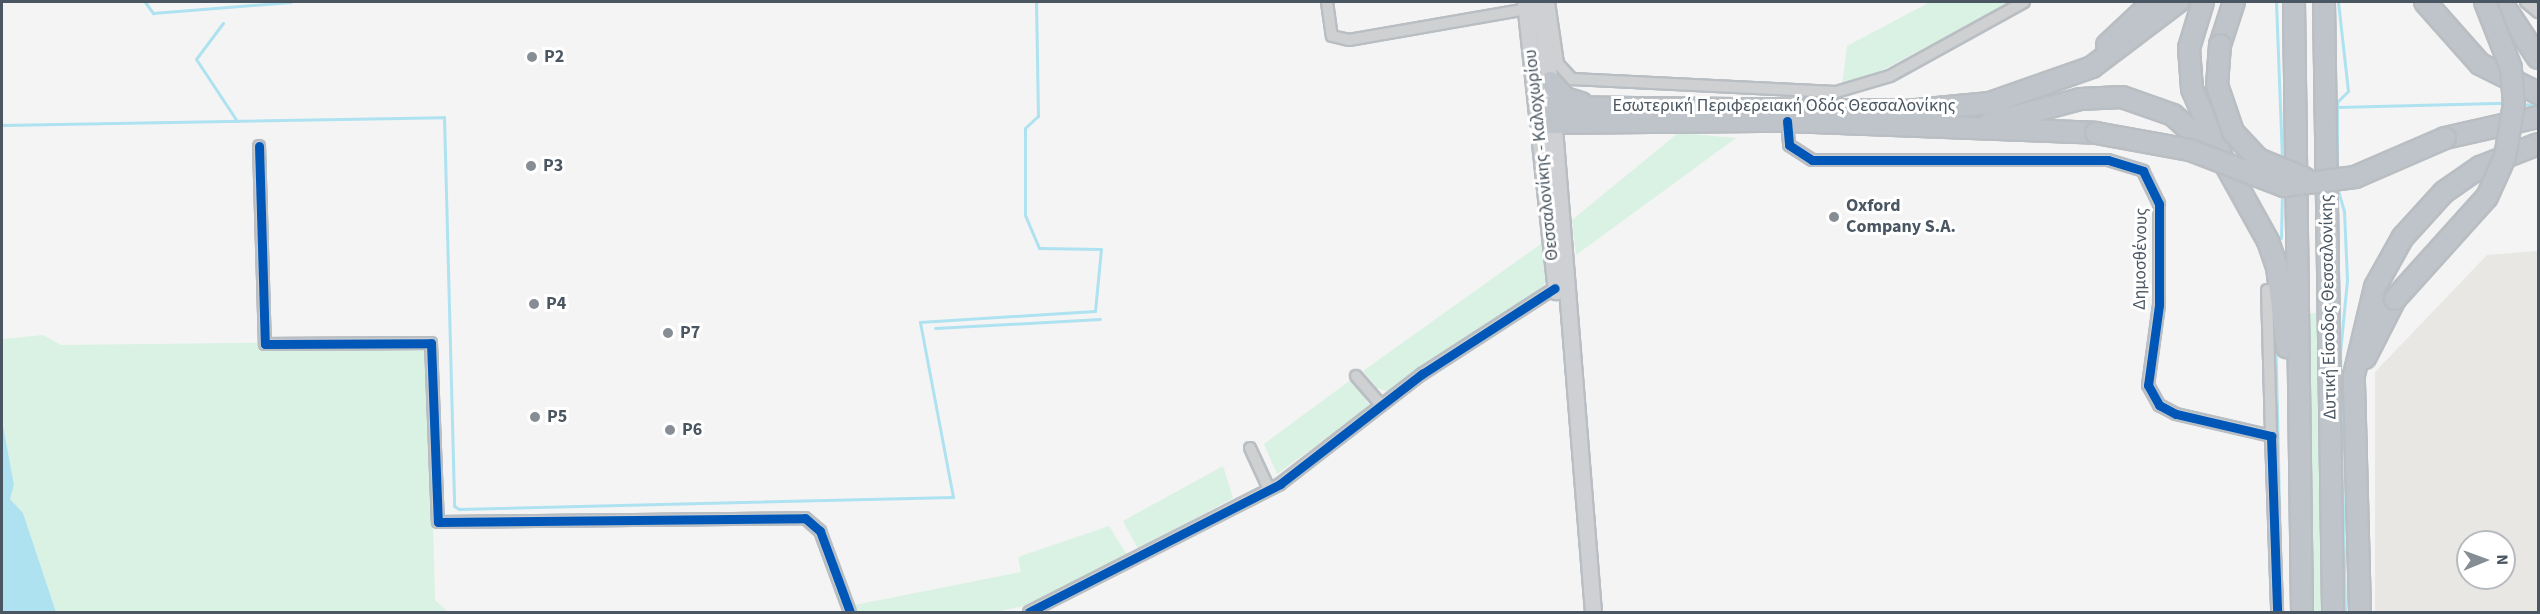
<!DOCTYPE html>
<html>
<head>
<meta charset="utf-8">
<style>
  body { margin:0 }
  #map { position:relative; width:2540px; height:614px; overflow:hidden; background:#f4f4f4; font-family:"Source Sans 3",sans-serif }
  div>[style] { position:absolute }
  .commercial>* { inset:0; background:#e8e7e3 }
  .green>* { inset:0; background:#d9f2e3 }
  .water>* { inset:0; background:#aee2f0 }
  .stream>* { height:3px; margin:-1.5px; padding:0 1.5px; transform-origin:1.5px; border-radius:1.5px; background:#aee2f0 }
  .roads { filter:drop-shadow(2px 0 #b9bec3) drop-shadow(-2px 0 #b9bec3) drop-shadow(0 2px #b9bec3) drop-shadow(0 -2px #b9bec3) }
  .street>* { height:10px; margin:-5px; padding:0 5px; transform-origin:5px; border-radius:5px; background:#ced0d2 }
  .secondary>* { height:15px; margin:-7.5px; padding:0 7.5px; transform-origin:7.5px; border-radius:7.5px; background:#ced0d4 }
  .highway>* { height:20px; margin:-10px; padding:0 10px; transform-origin:10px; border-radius:10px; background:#bec4c9 }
  .bridges { filter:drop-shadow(2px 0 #b9bec3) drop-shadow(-2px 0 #b9bec3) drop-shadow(0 2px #b9bec3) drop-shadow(0 -2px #b9bec3) }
  .highway-bridge>* { height:20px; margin:-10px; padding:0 10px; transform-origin:10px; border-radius:10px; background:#bec4c9 }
  .cycleway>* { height:9px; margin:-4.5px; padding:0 4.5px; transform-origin:4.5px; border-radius:4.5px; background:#0057b8 }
  .dots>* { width:16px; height:16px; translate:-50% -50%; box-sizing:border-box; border:3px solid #fff; border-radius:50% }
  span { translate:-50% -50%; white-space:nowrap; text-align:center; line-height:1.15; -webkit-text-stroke:6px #fff; paint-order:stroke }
  .poi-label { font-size:18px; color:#4a5661; font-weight:700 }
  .left { translate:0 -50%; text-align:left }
  .street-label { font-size:18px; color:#4a5661 }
  .frame { position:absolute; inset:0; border:3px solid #4a5661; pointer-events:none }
  .north { position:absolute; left:2456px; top:530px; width:60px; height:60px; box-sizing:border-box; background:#fff; border:2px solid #b7bbc0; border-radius:50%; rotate:89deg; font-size:16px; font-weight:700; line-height:24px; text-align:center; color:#4a5661 }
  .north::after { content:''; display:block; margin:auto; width:21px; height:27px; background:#868d94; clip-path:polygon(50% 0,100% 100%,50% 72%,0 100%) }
</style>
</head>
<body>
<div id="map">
  <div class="commercial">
    <i style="clip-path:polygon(evenodd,2538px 251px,2538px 612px,2375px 612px,2375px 372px,2487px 255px,2538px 251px,2468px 542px,2504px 542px,2504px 578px,2468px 578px,2468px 542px)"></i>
  </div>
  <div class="green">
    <i style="clip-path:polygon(1930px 2px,2012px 2px,1875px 74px,1842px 85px,1847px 46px)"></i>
    <i style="clip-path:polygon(1678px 133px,1736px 138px,1576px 255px,1572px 220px)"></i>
    <i style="clip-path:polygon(1545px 241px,1551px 275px,1543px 286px,1390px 392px,1377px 388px,1363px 371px)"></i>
    <i style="clip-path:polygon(2321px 312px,2326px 612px,2312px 612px,2308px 314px)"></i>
    <i style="clip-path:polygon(43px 335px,61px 345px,428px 341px,435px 600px,448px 612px,56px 612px,23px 513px,10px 499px,14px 485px,2px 420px,2px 339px)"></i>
    <i style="clip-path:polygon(1352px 379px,1370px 406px,1277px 474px,1264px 444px)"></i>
    <i style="clip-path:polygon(1223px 466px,1233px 498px,1138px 549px,1123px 521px)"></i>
    <i style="clip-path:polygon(1109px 526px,1127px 555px,1029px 605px,995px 612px,858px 612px,855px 605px,1021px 572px,1018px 557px)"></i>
  </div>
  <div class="water">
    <i style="clip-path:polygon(2px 420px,14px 485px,10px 499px,23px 513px,56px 612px,2px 612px)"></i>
  </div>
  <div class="stream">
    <i style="left:145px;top:2px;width:14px;rotate:54deg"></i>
    <i style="left:153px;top:13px;width:138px;rotate:-4.6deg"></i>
    <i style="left:2276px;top:2px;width:159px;rotate:87.8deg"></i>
    <i style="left:223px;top:23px;width:45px;rotate:126.9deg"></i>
    <i style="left:196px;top:59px;width:74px;rotate:56.5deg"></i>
    <i style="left:2522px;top:104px;width:16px;rotate:4deg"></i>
    <i style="left:2337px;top:107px;width:169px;rotate:-1.4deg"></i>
    <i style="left:2px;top:125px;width:442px;rotate:-1deg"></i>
    <i style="left:444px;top:117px;width:389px;rotate:88.5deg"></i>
    <i style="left:454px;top:506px;width:6px;rotate:31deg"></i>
    <i style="left:459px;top:509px;width:494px;rotate:-1.4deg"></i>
    <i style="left:953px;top:497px;width:178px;rotate:-100.7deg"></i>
    <i style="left:920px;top:322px;width:175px;rotate:-3.6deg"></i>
    <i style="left:1095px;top:311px;width:62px;rotate:-84.5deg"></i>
    <i style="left:1101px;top:249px;width:62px;rotate:-179.1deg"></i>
    <i style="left:1039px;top:248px;width:36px;rotate:-113deg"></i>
    <i style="left:1025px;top:215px;width:87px;rotate:-90deg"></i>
    <i style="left:1025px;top:128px;width:18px;rotate:-43deg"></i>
    <i style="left:1038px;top:116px;width:114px;rotate:-91deg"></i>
    <i style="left:2337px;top:172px;width:70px;rotate:-90deg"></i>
    <i style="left:2337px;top:102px;width:16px;rotate:-45deg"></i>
    <i style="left:2348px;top:91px;width:90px;rotate:-96.4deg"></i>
    <i style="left:2337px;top:187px;width:25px;rotate:74deg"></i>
    <i style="left:2344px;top:211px;width:69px;rotate:87.5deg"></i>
    <i style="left:2347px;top:280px;width:73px;rotate:95.5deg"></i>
    <i style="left:2340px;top:353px;width:259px;rotate:88.9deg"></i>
    <i style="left:2281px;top:238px;width:47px;rotate:-88.8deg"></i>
    <i style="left:2275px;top:326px;width:225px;rotate:88.7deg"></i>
    <i style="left:935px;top:328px;width:165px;rotate:-3.1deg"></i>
  </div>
  <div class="roads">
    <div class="street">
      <i style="left:1327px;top:2px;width:34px;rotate:82deg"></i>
      <i style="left:1332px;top:36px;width:17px;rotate:13deg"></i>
      <i style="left:1349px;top:40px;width:180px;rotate:-9.9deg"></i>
      <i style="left:1549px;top:2px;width:63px;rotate:81.7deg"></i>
      <i style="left:1558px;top:64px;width:21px;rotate:47deg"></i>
      <i style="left:1572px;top:79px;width:264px;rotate:2.8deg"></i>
      <i style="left:1836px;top:92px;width:56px;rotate:-16.5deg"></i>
      <i style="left:1890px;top:76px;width:153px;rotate:-28.9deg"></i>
      <i style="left:2526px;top:2px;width:16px;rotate:40deg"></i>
      <i style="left:1787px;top:121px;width:24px;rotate:85deg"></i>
      <i style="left:1789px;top:145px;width:27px;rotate:33deg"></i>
      <i style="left:1812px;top:160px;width:296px"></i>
      <i style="left:2108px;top:160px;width:37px;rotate:17deg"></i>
      <i style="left:2143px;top:171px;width:37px;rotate:64deg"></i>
      <i style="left:2159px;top:204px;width:101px;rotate:90deg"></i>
      <i style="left:2159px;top:305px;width:81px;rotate:97.8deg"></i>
      <i style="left:2148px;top:385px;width:23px;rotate:61deg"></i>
      <i style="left:2159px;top:405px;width:19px;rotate:28deg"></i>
      <i style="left:2176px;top:414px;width:98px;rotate:13deg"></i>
      <i style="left:2271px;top:436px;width:176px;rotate:88deg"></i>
      <i style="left:259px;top:146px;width:198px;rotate:88.3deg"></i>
      <i style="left:265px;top:344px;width:166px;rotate:-0.3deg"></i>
      <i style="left:431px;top:343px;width:179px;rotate:87.8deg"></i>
      <i style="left:438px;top:522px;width:367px;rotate:-0.6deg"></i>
      <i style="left:805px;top:518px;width:20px;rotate:41deg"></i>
      <i style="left:820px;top:531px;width:86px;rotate:69.7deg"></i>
      <i style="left:2267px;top:290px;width:146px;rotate:88.4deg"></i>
      <i style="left:1356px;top:376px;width:38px;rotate:49deg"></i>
      <i style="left:1250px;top:448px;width:45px;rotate:65.1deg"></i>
      <i style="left:1029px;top:612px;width:282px;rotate:-27deg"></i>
      <i style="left:1280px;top:484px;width:180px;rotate:-37.8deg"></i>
      <i style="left:1422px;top:374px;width:158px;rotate:-32.9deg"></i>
    </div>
    <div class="secondary">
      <i style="left:1525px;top:2px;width:291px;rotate:83.9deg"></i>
      <i style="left:1539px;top:2px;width:90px;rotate:82.3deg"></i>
      <i style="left:1553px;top:115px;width:499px;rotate:85.4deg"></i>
    </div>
    <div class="highway">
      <i style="left:2203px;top:2px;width:48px;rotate:106.9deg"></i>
      <i style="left:2189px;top:48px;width:41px;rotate:85.8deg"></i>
      <i style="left:2192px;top:89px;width:80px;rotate:66.3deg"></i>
      <i style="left:2224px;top:162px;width:90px;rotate:60.9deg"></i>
      <i style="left:2268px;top:241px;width:28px;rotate:71deg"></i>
      <i style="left:2277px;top:267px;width:81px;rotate:82.9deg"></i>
      <i style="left:2294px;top:2px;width:610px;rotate:89.25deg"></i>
      <i style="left:2324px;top:2px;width:610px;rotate:89.15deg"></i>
      <i style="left:2425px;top:2px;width:83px;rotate:48.4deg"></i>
      <i style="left:2480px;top:64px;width:65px;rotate:26.6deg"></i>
      <i style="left:2501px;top:2px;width:67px;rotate:56.5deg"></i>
      <i style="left:2107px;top:45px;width:63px;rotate:-43.1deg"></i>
      <i style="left:2220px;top:45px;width:45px;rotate:-72deg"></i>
      <i style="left:1550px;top:82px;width:22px;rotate:47deg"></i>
      <i style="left:1565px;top:98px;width:17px;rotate:17deg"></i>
      <i style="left:1540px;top:107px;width:365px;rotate:0.6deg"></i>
      <i style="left:1905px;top:111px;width:85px;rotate:-5.4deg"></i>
      <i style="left:1990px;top:103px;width:108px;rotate:-19.4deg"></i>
      <i style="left:2092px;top:67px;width:108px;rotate:-37.1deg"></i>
      <i style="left:1542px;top:123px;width:245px;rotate:-0.5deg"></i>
      <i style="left:1787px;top:121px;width:309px;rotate:2.2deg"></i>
      <i style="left:1990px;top:123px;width:93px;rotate:-14.9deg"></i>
      <i style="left:2080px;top:99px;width:42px;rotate:-2.7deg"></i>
      <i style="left:2122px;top:97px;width:54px;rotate:19.4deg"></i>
      <i style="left:2173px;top:115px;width:54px;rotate:42deg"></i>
      <i style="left:2445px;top:138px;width:95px;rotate:-12.7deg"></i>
      <i style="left:2365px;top:358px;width:66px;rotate:-63deg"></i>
      <i style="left:2360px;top:612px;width:237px;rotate:-91.5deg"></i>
      <i style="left:2354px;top:375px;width:90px;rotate:-76.6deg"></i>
      <i style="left:2375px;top:287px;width:57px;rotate:-60.8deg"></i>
      <i style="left:2403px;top:237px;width:61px;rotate:-47.7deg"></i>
      <i style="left:2444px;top:192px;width:44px;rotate:-34.8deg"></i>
      <i style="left:2480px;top:167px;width:62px;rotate:-21.6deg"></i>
    </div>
  </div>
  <div class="bridges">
    <div class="highway-bridge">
      <i style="left:2220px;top:45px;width:40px;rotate:94.3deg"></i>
      <i style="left:2217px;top:85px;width:50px;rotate:71.2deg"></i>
      <i style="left:2233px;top:132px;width:37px;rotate:47deg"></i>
      <i style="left:2258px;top:159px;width:50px;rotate:22.4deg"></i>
      <i style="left:2096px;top:133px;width:96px;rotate:10.3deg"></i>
      <i style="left:2190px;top:150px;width:101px;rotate:21deg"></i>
      <i style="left:2284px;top:186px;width:72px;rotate:-7.2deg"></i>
      <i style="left:2355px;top:177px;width:98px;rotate:-23.4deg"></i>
      <i style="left:2395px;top:299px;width:137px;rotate:-48deg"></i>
      <i style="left:2487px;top:197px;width:44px;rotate:-65.8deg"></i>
      <i style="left:2505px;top:157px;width:54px;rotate:-80.4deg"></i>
      <i style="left:2514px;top:104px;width:36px;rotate:-95deg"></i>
      <i style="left:2511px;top:68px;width:71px;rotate:-111.5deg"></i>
    </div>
  </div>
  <div class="cycleway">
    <i style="left:1787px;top:121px;width:24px;rotate:85deg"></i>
    <i style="left:1789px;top:145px;width:27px;rotate:33deg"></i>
    <i style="left:1812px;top:160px;width:296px"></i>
    <i style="left:2108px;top:160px;width:37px;rotate:17deg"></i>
    <i style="left:2143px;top:171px;width:37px;rotate:64deg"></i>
    <i style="left:2159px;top:204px;width:101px;rotate:90deg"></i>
    <i style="left:2159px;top:305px;width:81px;rotate:97.8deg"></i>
    <i style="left:2148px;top:385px;width:23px;rotate:61deg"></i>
    <i style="left:2159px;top:405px;width:19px;rotate:28deg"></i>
    <i style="left:2176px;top:414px;width:98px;rotate:13deg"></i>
    <i style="left:2271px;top:436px;width:176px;rotate:88deg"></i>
    <i style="left:259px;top:146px;width:198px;rotate:88.3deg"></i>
    <i style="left:265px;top:344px;width:166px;rotate:-0.3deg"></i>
    <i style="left:431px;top:343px;width:179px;rotate:87.8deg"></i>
    <i style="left:438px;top:522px;width:367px;rotate:-0.6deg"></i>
    <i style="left:805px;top:518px;width:20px;rotate:41deg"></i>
    <i style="left:820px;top:531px;width:86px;rotate:69.7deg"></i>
    <i style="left:1029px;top:612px;width:282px;rotate:-27deg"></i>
    <i style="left:1280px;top:484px;width:180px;rotate:-37.8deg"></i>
    <i style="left:1422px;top:374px;width:158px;rotate:-32.9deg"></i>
  </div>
  <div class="dots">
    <i style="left:532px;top:57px;background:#868d94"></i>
    <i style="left:531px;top:166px;background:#868d94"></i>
    <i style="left:1834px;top:217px;background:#868d94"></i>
    <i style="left:534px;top:304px;background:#868d94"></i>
    <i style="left:668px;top:333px;background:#868d94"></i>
    <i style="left:535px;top:417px;background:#868d94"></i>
    <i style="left:670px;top:430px;background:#868d94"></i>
  </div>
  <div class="poi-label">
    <span class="left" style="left:544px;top:57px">P2</span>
    <span class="left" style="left:543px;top:166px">P3</span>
    <span class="left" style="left:1846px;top:217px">Oxford<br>Company S.A.</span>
    <span class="left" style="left:546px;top:304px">P4</span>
    <span class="left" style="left:680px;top:333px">P7</span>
    <span class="left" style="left:547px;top:417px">P5</span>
    <span class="left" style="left:682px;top:430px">P6</span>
  </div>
  <div class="street-label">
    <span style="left:1784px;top:106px">Εσωτερική Περιφερειακή Οδός Θεσσαλονίκης</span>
    <span style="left:1542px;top:155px;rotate:-96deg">Θεσσαλονίκης - Καλοχωρίου</span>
    <span style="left:2141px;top:259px;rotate:-89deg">Δημοσθένους</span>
    <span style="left:2329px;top:307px;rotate:-91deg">Δυτική Είσοδος Θεσσαλονίκης</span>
  </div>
  <div class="frame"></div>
  <div class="north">N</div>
</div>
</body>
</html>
